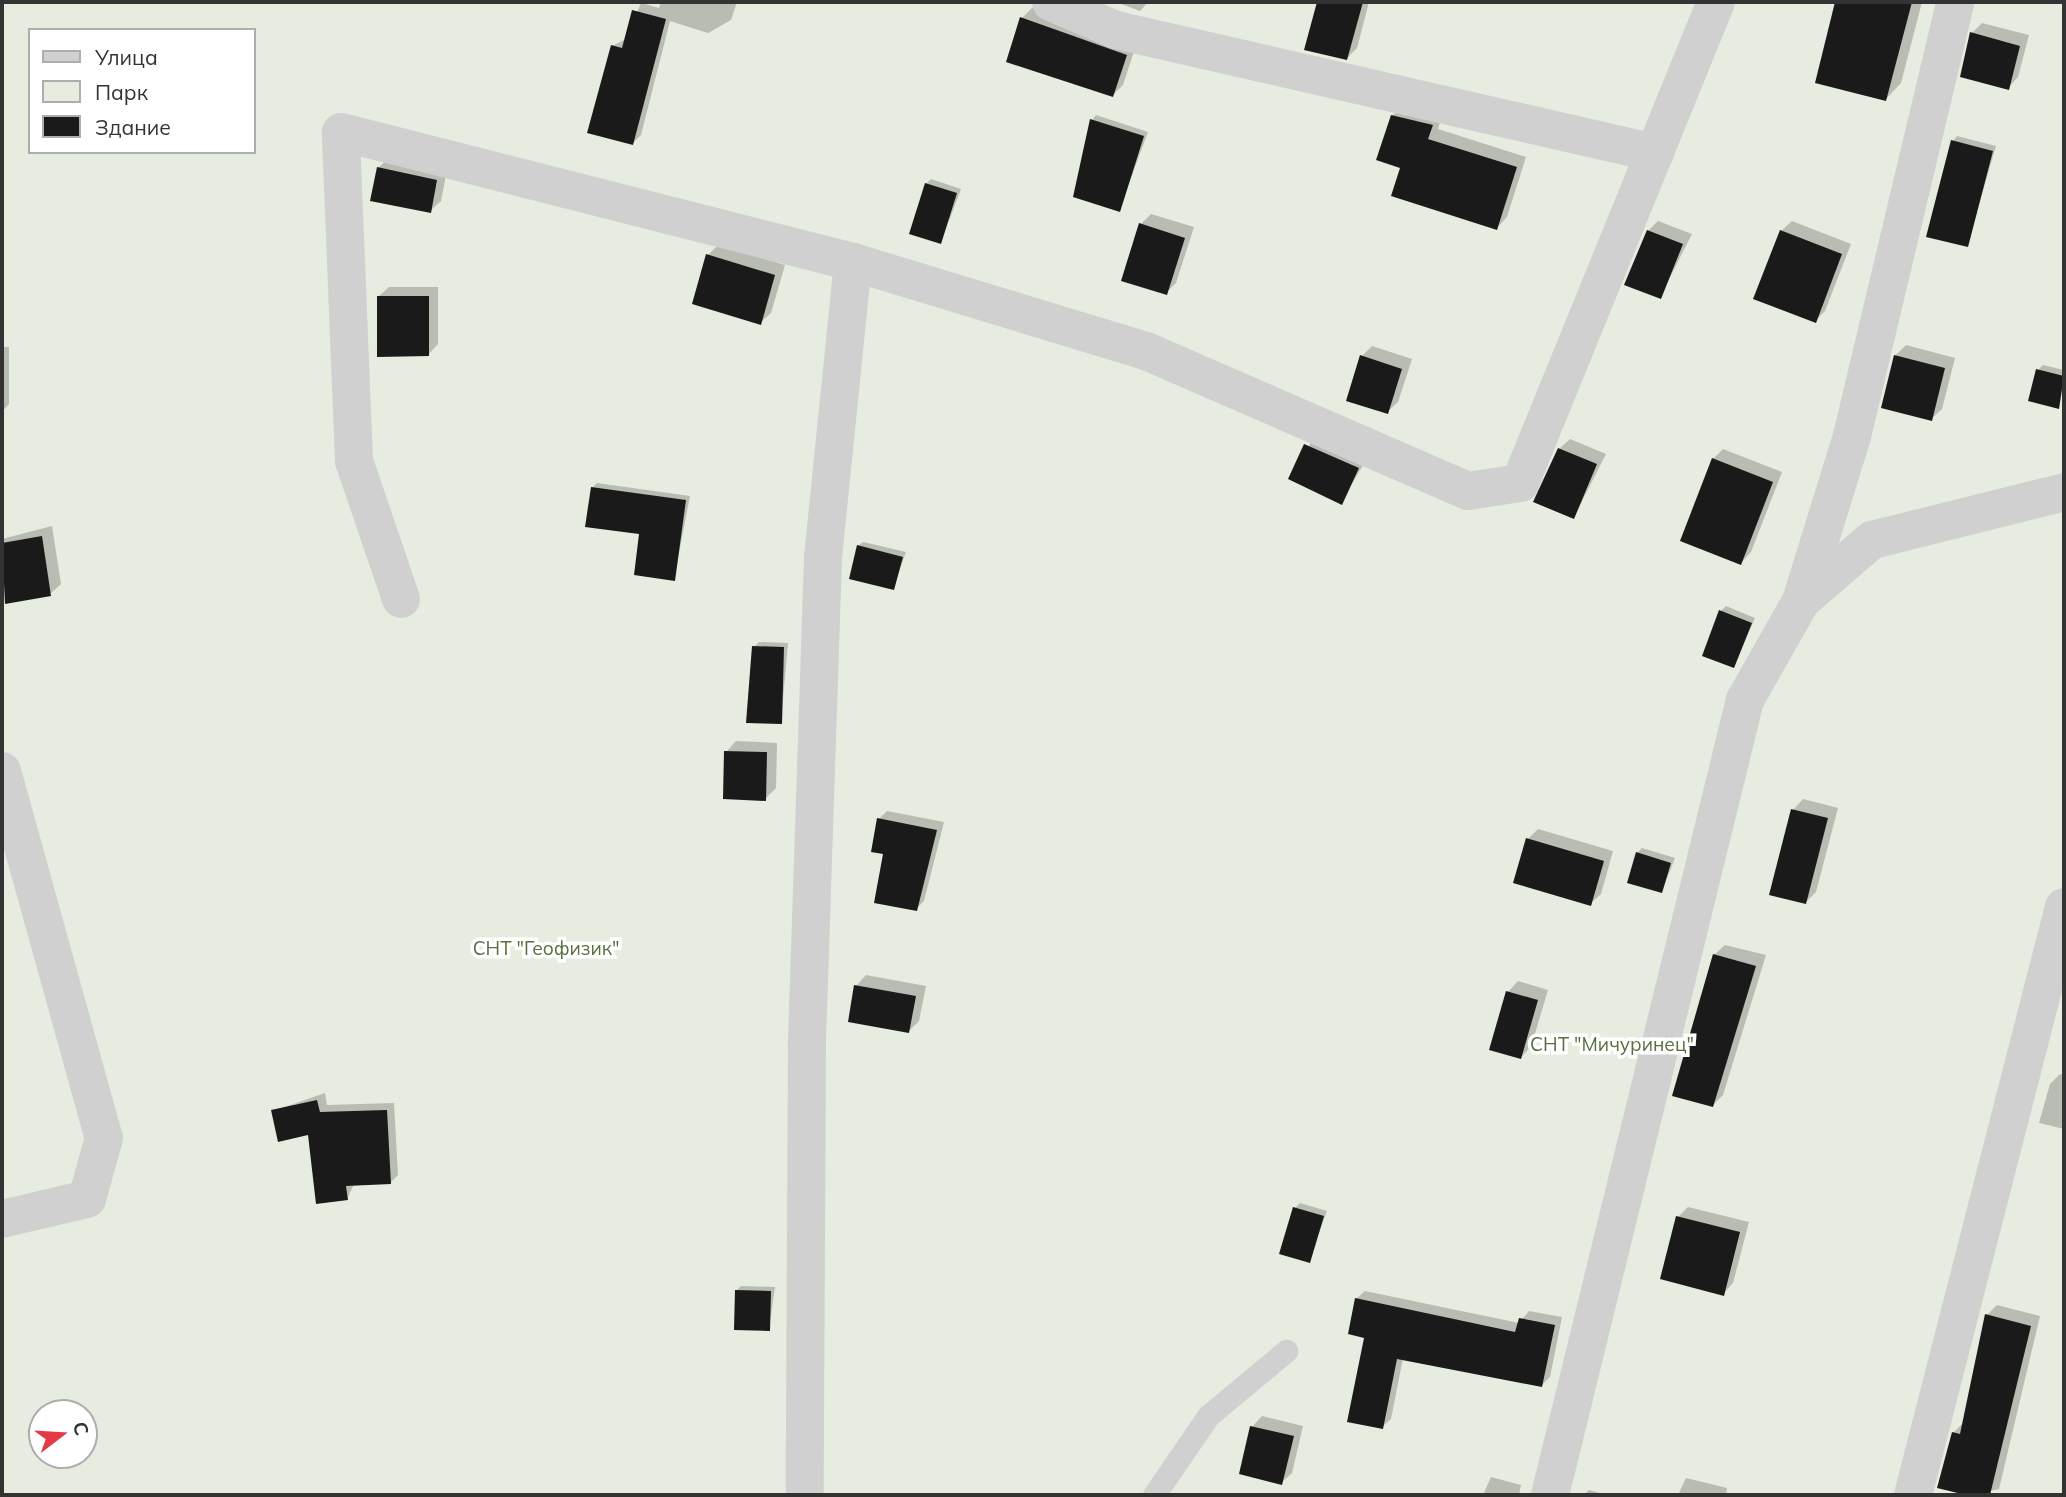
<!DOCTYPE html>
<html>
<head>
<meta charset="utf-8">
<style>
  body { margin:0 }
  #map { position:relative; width:2066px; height:1497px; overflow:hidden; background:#fff; font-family:Mulish,sans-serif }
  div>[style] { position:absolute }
  .green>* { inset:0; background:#e6ecdf }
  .shadow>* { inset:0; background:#0003 }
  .building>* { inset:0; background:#1a1a1a }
  .service>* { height:23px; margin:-11.5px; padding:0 11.5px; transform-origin:11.5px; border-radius:11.5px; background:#d0d0d0 }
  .minor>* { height:38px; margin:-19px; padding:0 19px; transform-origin:19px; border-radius:19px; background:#d0d0d0 }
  span { translate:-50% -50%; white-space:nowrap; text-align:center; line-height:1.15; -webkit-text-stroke:7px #fff; paint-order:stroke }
  .park-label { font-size:19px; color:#56703f }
  .frame { position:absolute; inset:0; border:4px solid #333; pointer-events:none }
  .legend { position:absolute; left:28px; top:28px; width:228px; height:126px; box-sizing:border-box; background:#fff; border:2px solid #adadad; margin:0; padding:9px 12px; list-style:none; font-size:21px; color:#333 }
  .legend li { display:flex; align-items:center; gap:14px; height:35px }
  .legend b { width:35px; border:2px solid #adadad }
  .north { position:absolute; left:28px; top:1399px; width:70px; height:70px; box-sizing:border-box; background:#fff; border:2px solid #adadad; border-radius:50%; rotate:73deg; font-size:19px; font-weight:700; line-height:28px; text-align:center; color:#333 }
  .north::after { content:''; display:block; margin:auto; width:24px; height:32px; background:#e63946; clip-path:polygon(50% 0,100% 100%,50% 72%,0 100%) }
</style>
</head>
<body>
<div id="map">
  <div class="green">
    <i style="clip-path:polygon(evenodd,2px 2px,2064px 2px,2064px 1495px,2px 1495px,2px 2px,30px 30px,254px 30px,254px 152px,30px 152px,30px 30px,2px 2px,42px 1413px,84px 1413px,84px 1455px,42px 1455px,42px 1413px)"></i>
  </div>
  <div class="shadow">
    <i style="clip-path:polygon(661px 2px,737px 2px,731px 20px,708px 33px,670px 21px,641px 135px,633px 143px,612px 46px,626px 39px,641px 3px,659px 8px)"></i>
    <i style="clip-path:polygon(1116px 2px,1148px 2px,1140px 11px)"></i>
    <i style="clip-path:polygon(1319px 2px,1369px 2px,1357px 48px,1347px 58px,1306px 49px)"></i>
    <i style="clip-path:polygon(1837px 2px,1922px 2px,1901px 83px,1886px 99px,1817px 81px)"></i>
    <i style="clip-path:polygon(1032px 8px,1136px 45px,1123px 85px,1113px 95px,1022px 18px)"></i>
    <i style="clip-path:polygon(1982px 23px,2029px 35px,2018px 77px,2008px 88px,1972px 33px)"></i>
    <i style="clip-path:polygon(1403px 106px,1442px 115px,1438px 129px,1526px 157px,1507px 217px,1497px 228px,1402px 166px,1392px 116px)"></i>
    <i style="clip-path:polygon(1096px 115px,1148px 132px,1119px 210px,1092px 120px)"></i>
    <i style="clip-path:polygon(1957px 136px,1996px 146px,1967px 245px,1953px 141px)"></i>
    <i style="clip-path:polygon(389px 158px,447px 170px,441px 201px,430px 211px,378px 168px)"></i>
    <i style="clip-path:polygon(931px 179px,961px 189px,941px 242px,926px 184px)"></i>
    <i style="clip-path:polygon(1151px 214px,1194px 227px,1176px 283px,1166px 293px,1141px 224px)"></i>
    <i style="clip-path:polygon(1658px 221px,1692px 234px,1660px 297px,1648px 231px)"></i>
    <i style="clip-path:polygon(1792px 221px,1851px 244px,1825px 311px,1815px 321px,1781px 231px)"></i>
    <i style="clip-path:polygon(718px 245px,785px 265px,771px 313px,760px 323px,708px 255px)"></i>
    <i style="clip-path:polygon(389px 287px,438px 287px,438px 344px,428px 355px,378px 297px)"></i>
    <i style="clip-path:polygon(1906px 345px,1955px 358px,1942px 409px,1931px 419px,1895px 356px)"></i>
    <i style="clip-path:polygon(1372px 346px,1412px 359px,1398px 402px,1387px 412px,1362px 356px)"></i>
    <i style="clip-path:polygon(2px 347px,9px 347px,9px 404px,2px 412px)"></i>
    <i style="clip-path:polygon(2043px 365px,2064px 370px,2058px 407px,2038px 370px)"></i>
    <i style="clip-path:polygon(1316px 434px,1368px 457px,1341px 502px,1290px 478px)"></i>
    <i style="clip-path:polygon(1570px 439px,1606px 454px,1574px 517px,1559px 449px)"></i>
    <i style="clip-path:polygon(1723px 449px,1782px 472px,1751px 552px,1741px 563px,1713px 459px)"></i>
    <i style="clip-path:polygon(597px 483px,690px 496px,674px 579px,641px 533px,592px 488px)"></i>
    <i style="clip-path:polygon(52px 526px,61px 584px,50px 594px,6px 602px,2px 539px)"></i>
    <i style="clip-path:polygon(863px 542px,906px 552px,893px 588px,858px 546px)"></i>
    <i style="clip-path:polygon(1726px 606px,1755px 618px,1734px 666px,1721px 611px)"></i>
    <i style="clip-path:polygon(759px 642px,788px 643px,781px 722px,754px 647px)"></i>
    <i style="clip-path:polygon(736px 741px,777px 743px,776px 788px,765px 799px,726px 752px)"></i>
    <i style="clip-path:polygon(1803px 799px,1838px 808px,1816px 892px,1806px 902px,1793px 810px)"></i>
    <i style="clip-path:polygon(887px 811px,944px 822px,924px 901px,916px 909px,885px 852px,879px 819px)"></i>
    <i style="clip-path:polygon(1538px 829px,1613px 851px,1601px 894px,1590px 904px,1528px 839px)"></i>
    <i style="clip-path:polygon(1642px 848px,1675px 858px,1662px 891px,1637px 853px)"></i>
    <i style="clip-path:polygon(1725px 945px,1766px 955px,1723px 1095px,1713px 1105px,1714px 955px)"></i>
    <i style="clip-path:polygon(866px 975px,926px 986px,919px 1021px,909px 1031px,856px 986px)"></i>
    <i style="clip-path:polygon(1518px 981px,1548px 990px,1531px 1047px,1520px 1058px,1508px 992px)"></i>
    <i style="clip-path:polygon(2060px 1074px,2064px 1075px,2064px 1129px,2039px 1123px,2050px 1084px)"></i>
    <i style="clip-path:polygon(325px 1093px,327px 1105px,394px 1103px,398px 1175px,390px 1183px,354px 1184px,347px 1199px,310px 1133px,273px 1111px)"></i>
    <i style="clip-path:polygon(1300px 1203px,1327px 1211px,1309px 1261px,1295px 1208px)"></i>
    <i style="clip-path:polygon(1688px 1207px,1749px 1222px,1733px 1283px,1723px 1294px,1678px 1217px)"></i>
    <i style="clip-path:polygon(741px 1286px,775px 1287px,769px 1329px,736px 1291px)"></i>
    <i style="clip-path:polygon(1365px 1291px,1519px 1323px,1529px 1311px,1562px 1317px,1550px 1377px,1542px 1385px,1403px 1358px,1391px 1419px,1382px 1427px,1356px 1299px)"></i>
    <i style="clip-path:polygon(1997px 1305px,2040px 1316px,1999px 1489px,1973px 1495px,1940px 1487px,1953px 1433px,1964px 1422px,1987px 1315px)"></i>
    <i style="clip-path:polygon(1262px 1416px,1303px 1426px,1292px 1473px,1281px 1483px,1252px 1427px)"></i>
    <i style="clip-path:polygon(1491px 1477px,1521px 1485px,1519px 1495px,1483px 1495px)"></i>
    <i style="clip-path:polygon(1686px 1478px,1727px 1488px,1726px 1495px,1678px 1495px)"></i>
    <i style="clip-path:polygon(1589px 1490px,1607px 1495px,1584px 1495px)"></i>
  </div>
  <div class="building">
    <i style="clip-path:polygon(1317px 2px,1363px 2px,1347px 60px,1304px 50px)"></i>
    <i style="clip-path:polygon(1835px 2px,1912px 2px,1886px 101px,1815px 83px)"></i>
    <i style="clip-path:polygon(632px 10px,666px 19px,633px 145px,587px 133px,611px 45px,622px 48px)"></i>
    <i style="clip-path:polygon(1020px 17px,1127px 55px,1113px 97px,1006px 62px)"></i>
    <i style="clip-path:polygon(1970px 32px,2020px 46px,2009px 90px,1960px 77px)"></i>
    <i style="clip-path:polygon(1391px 115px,1433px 125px,1428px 139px,1517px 167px,1497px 230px,1391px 196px,1400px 168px,1376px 160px)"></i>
    <i style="clip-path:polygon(1090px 119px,1144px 136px,1120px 212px,1073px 197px)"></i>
    <i style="clip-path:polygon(1951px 140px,1993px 151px,1968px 247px,1926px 237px)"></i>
    <i style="clip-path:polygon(377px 167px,437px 180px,431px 213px,370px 201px)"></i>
    <i style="clip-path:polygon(925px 183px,957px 193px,941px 244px,909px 234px)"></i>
    <i style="clip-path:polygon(1139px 223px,1185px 238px,1167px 295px,1121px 281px)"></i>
    <i style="clip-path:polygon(1647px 230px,1683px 244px,1661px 299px,1624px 285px)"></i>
    <i style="clip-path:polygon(1780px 230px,1842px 254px,1816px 323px,1753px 299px)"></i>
    <i style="clip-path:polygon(706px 254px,775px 275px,761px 325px,692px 304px)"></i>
    <i style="clip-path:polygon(377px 296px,429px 296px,429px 356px,377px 357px)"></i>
    <i style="clip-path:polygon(1360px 355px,1402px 369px,1388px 414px,1346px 401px)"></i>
    <i style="clip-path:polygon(1894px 355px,1945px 368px,1932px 421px,1881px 408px)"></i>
    <i style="clip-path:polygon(2036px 369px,2064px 376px,2059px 409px,2028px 401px)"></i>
    <i style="clip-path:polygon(1304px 444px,1359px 468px,1342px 505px,1288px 479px)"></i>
    <i style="clip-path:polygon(1558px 448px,1597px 464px,1574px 519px,1533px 502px)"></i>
    <i style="clip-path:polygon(1712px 458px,1773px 482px,1741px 565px,1680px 541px)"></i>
    <i style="clip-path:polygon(591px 487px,686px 500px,675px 581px,634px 575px,639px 534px,585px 527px)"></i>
    <i style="clip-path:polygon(42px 536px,51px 596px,5px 604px,2px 543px)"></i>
    <i style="clip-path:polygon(857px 545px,903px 557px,894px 590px,849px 579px)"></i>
    <i style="clip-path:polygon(1719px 610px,1752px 623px,1734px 668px,1702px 656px)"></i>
    <i style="clip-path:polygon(752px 646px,784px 647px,782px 724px,746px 723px)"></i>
    <i style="clip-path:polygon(724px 751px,767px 752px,766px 801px,723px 799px)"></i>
    <i style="clip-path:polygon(1791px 809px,1828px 818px,1806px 904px,1769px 895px)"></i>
    <i style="clip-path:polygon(877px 818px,937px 830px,917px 911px,874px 903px,883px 854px,871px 852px)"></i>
    <i style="clip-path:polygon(1526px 838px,1604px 861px,1591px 906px,1513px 883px)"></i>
    <i style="clip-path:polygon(1636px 852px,1671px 863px,1662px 893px,1627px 883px)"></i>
    <i style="clip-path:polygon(1713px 954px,1756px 966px,1713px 1107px,1672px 1096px)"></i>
    <i style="clip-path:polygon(854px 985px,916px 996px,909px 1033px,848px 1022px)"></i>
    <i style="clip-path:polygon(1506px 991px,1538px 1000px,1521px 1059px,1489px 1050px)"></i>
    <i style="clip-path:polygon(317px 1100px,320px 1112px,387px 1110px,391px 1184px,346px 1186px,348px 1200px,316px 1204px,308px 1135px,278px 1142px,271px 1110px)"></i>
    <i style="clip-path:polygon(1293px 1207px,1324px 1216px,1310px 1263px,1279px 1254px)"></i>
    <i style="clip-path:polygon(1676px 1216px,1740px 1232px,1724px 1296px,1660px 1279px)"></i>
    <i style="clip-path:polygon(735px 1290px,771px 1291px,770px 1331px,734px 1330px)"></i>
    <i style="clip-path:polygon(1355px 1298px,1515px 1332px,1519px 1318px,1555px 1325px,1542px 1387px,1397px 1359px,1383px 1429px,1347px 1422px,1364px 1338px,1348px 1334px)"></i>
    <i style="clip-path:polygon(1985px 1314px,2031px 1326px,1990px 1495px,1966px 1495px,1937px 1488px,1952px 1432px,1960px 1434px)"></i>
    <i style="clip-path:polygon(1250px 1426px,1294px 1436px,1282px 1485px,1239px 1474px)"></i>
  </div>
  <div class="service">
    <i style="left:1154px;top:1495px;width:96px;rotate:-55.6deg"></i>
    <i style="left:1208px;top:1416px;width:102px;rotate:-39.8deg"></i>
  </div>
  <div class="minor">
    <i style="left:1051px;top:2px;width:71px;rotate:23.3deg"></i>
    <i style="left:1116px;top:30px;width:553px;rotate:12.85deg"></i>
    <i style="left:853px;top:262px;width:306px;rotate:16.9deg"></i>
    <i style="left:1146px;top:351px;width:351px;rotate:23.5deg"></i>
    <i style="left:1468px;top:491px;width:53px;rotate:-8.7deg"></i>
    <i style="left:1520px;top:483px;width:519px;rotate:-67.83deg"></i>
    <i style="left:401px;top:599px;width:146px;rotate:-108.8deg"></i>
    <i style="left:354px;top:461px;width:329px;rotate:-92.3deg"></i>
    <i style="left:341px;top:132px;width:528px;rotate:14.25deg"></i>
    <i style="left:853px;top:262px;width:298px;rotate:95.8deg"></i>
    <i style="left:823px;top:558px;width:488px;rotate:91.9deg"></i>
    <i style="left:807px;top:1046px;width:449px;rotate:90.3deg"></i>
    <i style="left:1801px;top:601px;width:173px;rotate:-72.8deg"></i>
    <i style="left:1852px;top:436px;width:446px;rotate:-76.6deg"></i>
    <i style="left:2px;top:771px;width:381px;rotate:74.5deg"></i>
    <i style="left:104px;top:1138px;width:63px;rotate:105.6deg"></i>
    <i style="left:87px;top:1199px;width:87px;rotate:166.8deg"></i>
    <i style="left:1550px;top:1495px;width:819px;rotate:-76.22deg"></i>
    <i style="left:1745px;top:700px;width:114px;rotate:-60.5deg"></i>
    <i style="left:1801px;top:601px;width:94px;rotate:-40.7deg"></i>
    <i style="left:1872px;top:540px;width:198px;rotate:-14deg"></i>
    <i style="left:1913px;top:1495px;width:607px;rotate:-75.6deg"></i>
  </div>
  <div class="park-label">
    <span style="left:546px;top:949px">СНТ "Геофизик"</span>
    <span style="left:1612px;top:1045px">СНТ "Мичуринец"</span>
  </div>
  <div class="frame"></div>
  <ul class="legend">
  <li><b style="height:9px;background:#d0d0d0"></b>Улица</li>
  <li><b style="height:19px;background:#e6ecdf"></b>Парк</li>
  <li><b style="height:19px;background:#1a1a1a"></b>Здание</li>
  </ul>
  <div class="north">С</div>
</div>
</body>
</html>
